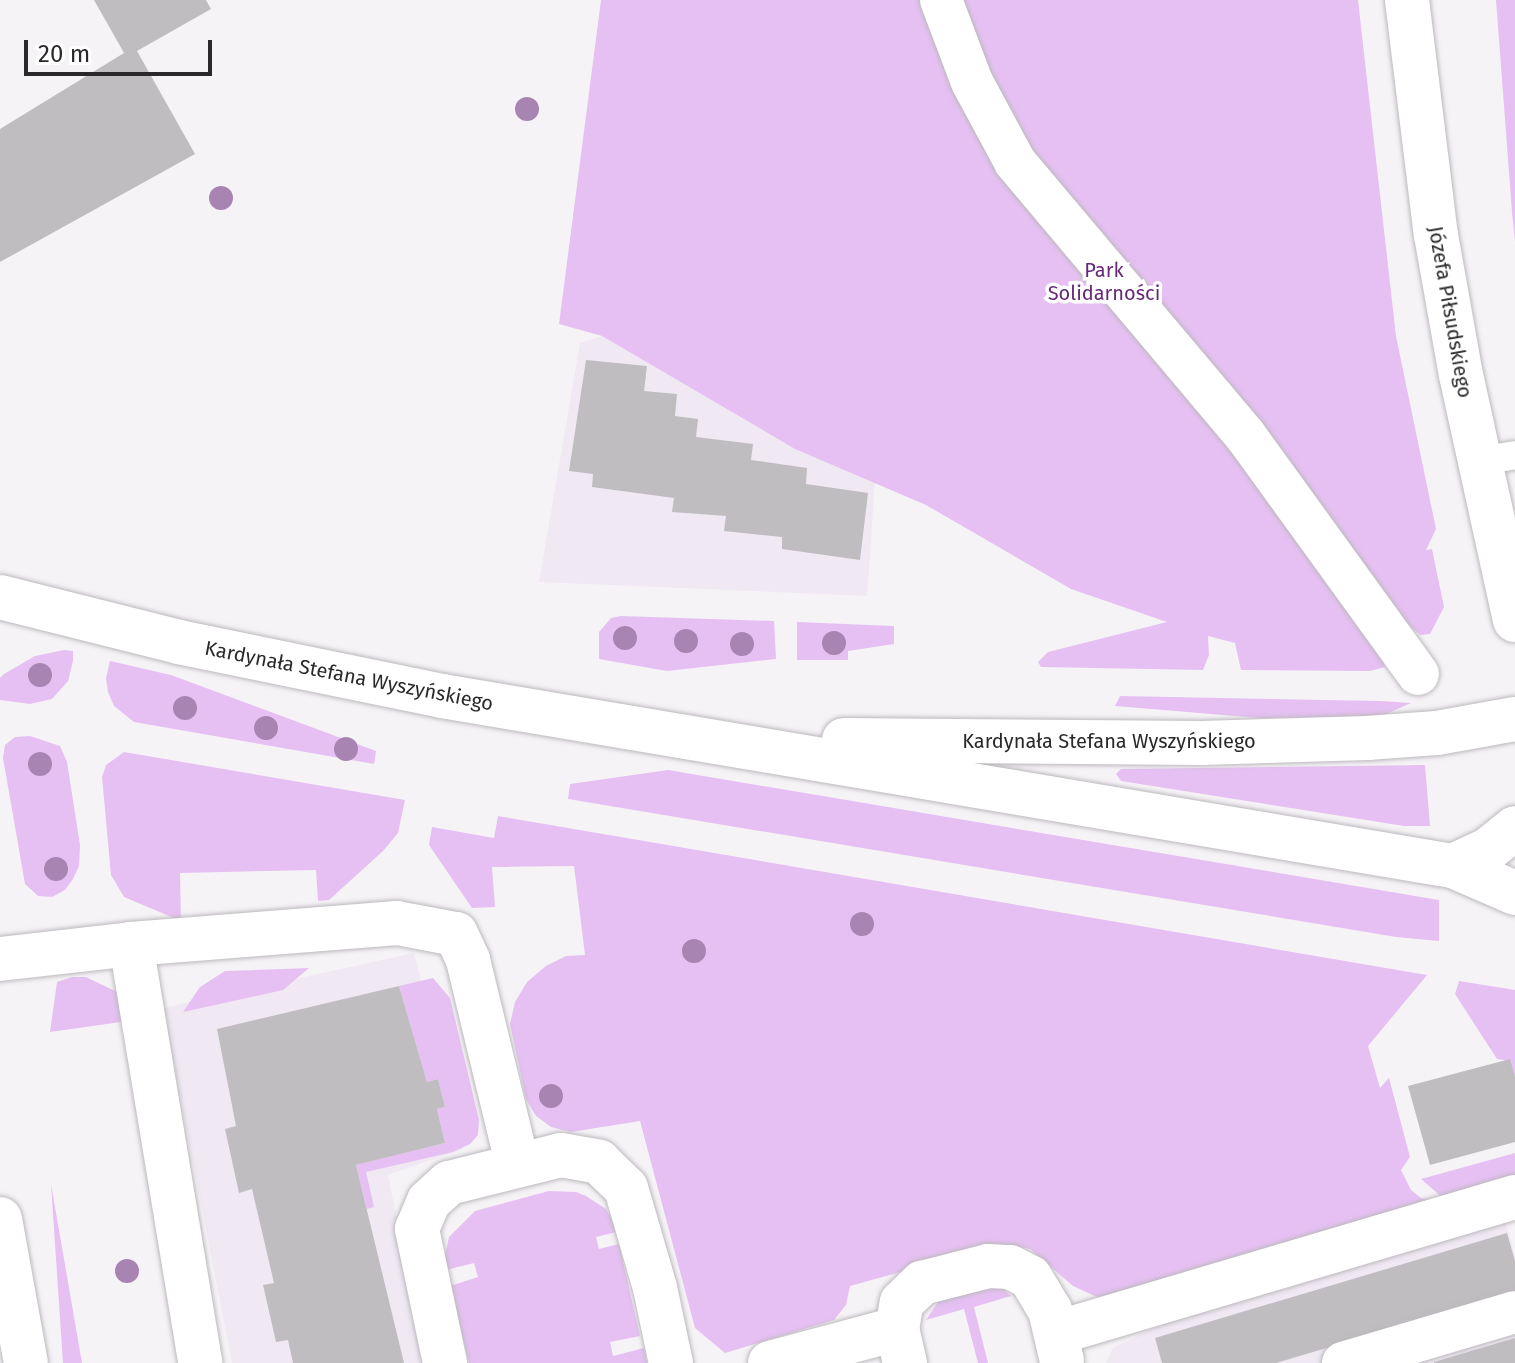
<!DOCTYPE html>
<meta charset="utf-8">
<style>
body{margin:0}
#map{position:relative;width:1515px;height:1363px;overflow:hidden;background:#f6f3f7;font-family:"Fira Sans",sans-serif}
div>[style]{position:absolute}
[style*='--x']{left:calc(var(--x)*1px);top:calc(var(--y)*1px);width:calc(var(--w)*1px);rotate:calc(var(--a)*1deg)}
.built>*{inset:0;background:#f0e8f3}
.green>*{inset:0;background:#e6c0f3}
.building>*{inset:0;background:#c0bdc1}
.roads{filter:drop-shadow(0 0 2px #bcb9bd) drop-shadow(0 0 2px #bcb9bd)}
.service>*{height:28px;margin:-14px;padding:0 14px;transform-origin:14px;border-radius:14px;background:#fff}
.pedestrian>*{height:42px;margin:-21px;padding:0 21px;transform-origin:21px;border-radius:21px;background:#fff}
.minor>*{height:44px;margin:-22px;padding:0 22px;transform-origin:22px;border-radius:22px;background:#fff}
.tertiary>*{height:44px;margin:-22px;padding:0 22px;transform-origin:22px;border-radius:22px;background:#fff}
.trees>*{width:24px;height:24px;margin:-12px;border-radius:50%;background:#a784b1}
span{translate:-50% -50%;white-space:nowrap;text-align:center;line-height:1.15;-webkit-text-stroke:7px #fff;paint-order:stroke}
.park-label{font-size:20px;color:#662978}
.street-label{font-size:20px;color:#2a282a}
.scale{position:absolute;left:24px;top:40px;width:188px;height:36px;box-sizing:border-box;border:4px solid #2a282a;border-top:0;padding-left:10px;font-size:24px;line-height:28px;white-space:nowrap;color:#2a282a;-webkit-text-stroke:6px #fff;paint-order:stroke}
</style>
<div id="map">
<div class="built">
<div style="clip-path:polygon(602px 336px,795px 449px,875px 482px,867px 596px,539px 582px,580px 343px)"></div>
<div style="clip-path:polygon(414px 953px,463px 1149px,388px 1175px,427px 1363px,232px 1363px,163px 1008px)"></div>
<div style="clip-path:polygon(1505px 1220px,1515px 1255px,1515px 1363px,1106px 1363px,1113px 1348px,1159px 1325px)"></div>
</div>
<div class="green">
<div style="clip-path:polygon(601px 0,1358px 0,1396px 336px,1436px 529px,1426px 550px,1432px 549px,1444px 607px,1430px 634px,1420px 635px,1408px 624px,1378px 648px,1385px 667px,1370px 671px,1241px 670px,1235px 643px,1208px 636px,1209px 655px,1203px 670px,1041px 667px,1038px 662px,1048px 652px,1167px 622px,1071px 589px,926px 505px,795px 449px,602px 336px,559px 324px)"></div>
<div style="clip-path:polygon(1496px 0,1515px 0,1515px 242px,1512px 212px)"></div>
<div style="clip-path:polygon(621px 616px,774px 621px,776px 659px,667px 671px,599px 659px,599px 632px,611px 618px)"></div>
<div style="clip-path:polygon(797px 622px,894px 626px,894px 644px,848px 651px,848px 660px,797px 660px)"></div>
<div style="clip-path:polygon(64px 650px,73px 651px,73px 661px,68px 681px,52px 699px,30px 704px,0 700px,0 678px,4px 674px,35px 656px)"></div>
<div style="clip-path:polygon(110px 661px,171px 675px,376px 751px,374px 764px,134px 722px,114px 706px,108px 692px,106px 678px)"></div>
<div style="clip-path:polygon(1120px 696px,1380px 701px,1411px 703px,1384px 715px,1365px 717px,1259px 718px,1115px 706px)"></div>
<div style="clip-path:polygon(30px 736px,60px 746px,67px 762px,80px 845px,79px 866px,73px 879px,65px 890px,52px 897px,38px 896px,25px 884px,3px 758px,5px 745px,15px 737px)"></div>
<div style="clip-path:polygon(124px 752px,405px 800px,398px 833px,383px 851px,329px 900px,318px 901px,316px 870px,180px 873px,181px 921px,124px 897px,111px 875px,102px 777px,106px 765px)"></div>
<div style="clip-path:polygon(1425px 765px,1430px 826px,1404px 826px,1121px 781px,1116px 774px,1121px 769px)"></div>
<div style="clip-path:polygon(668px 770px,1439px 900px,1439px 941px,1396px 937px,568px 799px,570px 784px)"></div>
<div style="clip-path:polygon(498px 816px,1427px 975px,1368px 1046px,1380px 1088px,1389px 1078px,1410px 1157px,1401px 1170px,1411px 1190px,1421px 1198px,1438px 1202px,1101px 1299px,1073px 1286px,1030px 1249px,1009px 1245px,987px 1248px,850px 1286px,846px 1305px,834px 1320px,725px 1353px,695px 1328px,640px 1121px,571px 1132px,551px 1127px,536px 1116px,526px 1099px,510px 1024px,515px 1002px,527px 982px,546px 966px,566px 956px,585px 955px,574px 866px,492px 867px,495px 907px,472px 908px,429px 845px,432px 827px,494px 838px)"></div>
<div style="clip-path:polygon(309px 968px,283px 990px,183px 1012px,200px 987px,225px 971px)"></div>
<div style="clip-path:polygon(72px 977px,86px 977px,117px 992px,128px 1021px,50px 1032px,57px 982px)"></div>
<div style="clip-path:polygon(433px 978px,450px 998px,479px 1120px,478px 1135px,470px 1144px,453px 1152px,366px 1172px,374px 1207px,367px 1209px,356px 1165px,445px 1143px,437px 1109px,445px 1107px,438px 1079px,427px 1082px,399px 986px)"></div>
<div style="clip-path:polygon(1459px 981px,1515px 990px,1515px 1076px,1504px 1060px,1497px 1059px,1455px 994px)"></div>
<div style="clip-path:polygon(1515px 1153px,1515px 1179px,1444px 1199px,1421px 1179px)"></div>
<div style="clip-path:polygon(51px 1184px,82px 1363px,63px 1363px)"></div>
<div style="clip-path:polygon(549px 1191px,576px 1192px,586px 1196px,606px 1209px,612px 1220px,616px 1232px,596px 1237px,599px 1249px,619px 1244px,640px 1336px,610px 1342px,613px 1356px,644px 1348px,647px 1363px,469px 1363px,450px 1286px,478px 1277px,474px 1263px,446px 1270px,444px 1260px,449px 1237px,475px 1211px)"></div>
<div style="clip-path:polygon(975px 1286px,1000px 1287px,1011px 1296px,974px 1307px,988px 1363px,978px 1363px,964px 1309px,926px 1320px,942px 1296px)"></div>
</div>
<div class="building">
<div style="clip-path:polygon(94px 0,206px 0,211px 9px,137px 51px,195px 154px,0 262px,0 129px,124px 53px)"></div>
<div style="clip-path:polygon(586px 360px,647px 366px,644px 391px,677px 394px,675px 416px,698px 419px,696px 437px,753px 444px,751px 460px,807px 468px,806px 484px,868px 493px,860px 560px,782px 549px,782px 537px,724px 531px,726px 516px,672px 512px,674px 498px,592px 487px,593px 474px,569px 471px)"></div>
<div style="clip-path:polygon(399px 986px,427px 1082px,438px 1079px,445px 1107px,437px 1109px,445px 1143px,356px 1165px,404px 1363px,293px 1363px,288px 1340px,276px 1342px,263px 1285px,274px 1283px,252px 1189px,239px 1193px,225px 1129px,236px 1126px,217px 1029px)"></div>
<div style="clip-path:polygon(1510px 1059px,1515px 1077px,1515px 1142px,1430px 1165px,1408px 1086px)"></div>
<div style="clip-path:polygon(1507px 1233px,1515px 1261px,1515px 1292px,1276px 1363px,1162px 1363px,1155px 1338px)"></div>
<div style="clip-path:polygon(1515px 1338px,1515px 1363px,1434px 1363px,1434px 1362px)"></div>
</div>
<div class="roads">
<div class="service">
<div style="--x:1479;--y:461;--w:36;--a:-9"></div>
</div>
<div class="pedestrian">
<div style="--x:941;--y:0;--w:88;--a:69.3"></div>
<div style="--x:972;--y:82;--w:91;--a:61.7"></div>
<div style="--x:1015;--y:162;--w:357;--a:49.9"></div>
<div style="--x:1245;--y:435;--w:295;--a:54.1"></div>
<div style="--x:1343;--y:1363;--w:179;--a:-16.5"></div>
</div>
<div class="minor">
<div style="--x:131;--y:944;--w:267;--a:-4.5"></div>
<div style="--x:397;--y:923;--w:60;--a:10.6"></div>
<div style="--x:456;--y:934;--w:29;--a:65"></div>
<div style="--x:468;--y:960;--w:209;--a:76.4"></div>
<div style="--x:0;--y:959;--w:132;--a:-6.5"></div>
<div style="--x:131;--y:944;--w:425;--a:80.6"></div>
<div style="--x:0;--y:1219;--w:146;--a:79.8"></div>
<div style="--x:1056;--y:1333;--w:479;--a:-16.5"></div>
<div style="--x:445;--y:1363;--w:137;--a:-101.8"></div>
<div style="--x:417;--y:1229;--w:30;--a:-67"></div>
<div style="--x:429;--y:1201;--w:27;--a:-42"></div>
<div style="--x:449;--y:1183;--w:115;--a:-14"></div>
<div style="--x:561;--y:1155;--w:39;--a:10"></div>
<div style="--x:599;--y:1162;--w:37;--a:44"></div>
<div style="--x:626;--y:1188;--w:104;--a:73.8"></div>
<div style="--x:655;--y:1288;--w:77;--a:78"></div>
<div style="--x:770;--y:1363;--w:131;--a:-15"></div>
<div style="--x:905;--y:1363;--w:35;--a:-103"></div>
<div style="--x:897;--y:1329;--w:27;--a:-80"></div>
<div style="--x:902;--y:1302;--w:28;--a:-44"></div>
<div style="--x:922;--y:1283;--w:68;--a:-14.4"></div>
<div style="--x:988;--y:1266;--w:22;--a:3"></div>
<div style="--x:1010;--y:1267;--w:22;--a:27"></div>
<div style="--x:1030;--y:1277;--w:39;--a:59"></div>
<div style="--x:1050;--y:1310;--w:52;--a:76.8"></div>
</div>
<div class="tertiary">
<div style="--x:1407;--y:0;--w:237;--a:83"></div>
<div style="--x:1436;--y:235;--w:142;--a:79.9"></div>
<div style="--x:1461;--y:375;--w:251;--a:77.6"></div>
<div style="--x:0;--y:597;--w:185;--a:14.1"></div>
<div style="--x:179;--y:642;--w:268;--a:11.6"></div>
<div style="--x:442;--y:696;--w:1025;--a:9.55"></div>
<div style="--x:1453;--y:866;--w:68;--a:23.5"></div>
<div style="--x:844;--y:740;--w:357;--a:0.5"></div>
<div style="--x:1201;--y:743;--w:166;--a:-1.7"></div>
<div style="--x:1367;--y:738;--w:70;--a:-4.1"></div>
<div style="--x:1437;--y:733;--w:79;--a:-10.2"></div>
<div style="--x:1453;--y:866;--w:40;--a:-25"></div>
<div style="--x:1489;--y:849;--w:33;--a:-39"></div>
</div>
</div>
<div class="trees">
<div style="left:527px;top:109px"></div>
<div style="left:221px;top:198px"></div>
<div style="left:625px;top:638px"></div>
<div style="left:686px;top:641px"></div>
<div style="left:834px;top:643px"></div>
<div style="left:742px;top:644px"></div>
<div style="left:40px;top:675px"></div>
<div style="left:185px;top:708px"></div>
<div style="left:266px;top:728px"></div>
<div style="left:346px;top:749px"></div>
<div style="left:40px;top:764px"></div>
<div style="left:56px;top:869px"></div>
<div style="left:862px;top:924px"></div>
<div style="left:694px;top:951px"></div>
<div style="left:551px;top:1096px"></div>
<div style="left:127px;top:1271px"></div>
</div>
<div class="park-label">
<span style="left:1104px;top:282px">Park<br>Solidarności</span>
</div>
<div class="street-label">
<span style="left:1450px;top:312px;rotate:80deg">Józefa Piłsudskiego</span>
<span style="left:349px;top:676px;rotate:11deg">Kardynała Stefana Wyszyńskiego</span>
<span style="left:1109px;top:741px">Kardynała Stefana Wyszyńskiego</span>
</div>
<div class="scale">20 m</div>
</div>
